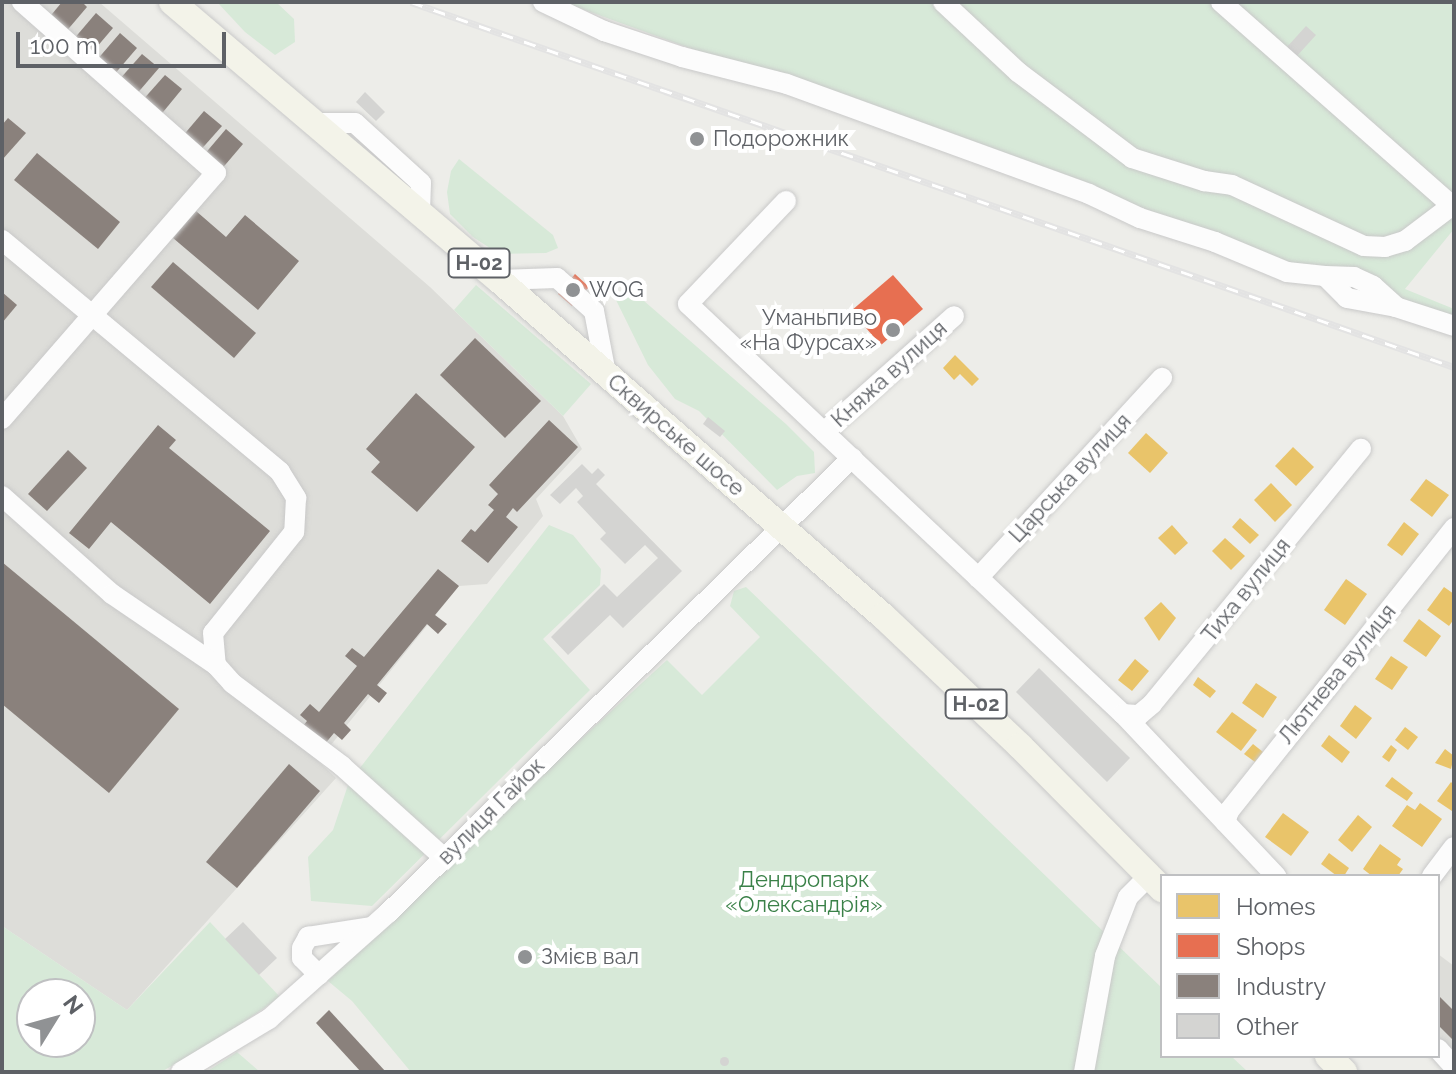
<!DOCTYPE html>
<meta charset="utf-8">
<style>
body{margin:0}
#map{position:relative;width:1456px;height:1074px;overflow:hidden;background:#edede9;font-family:Raleway,sans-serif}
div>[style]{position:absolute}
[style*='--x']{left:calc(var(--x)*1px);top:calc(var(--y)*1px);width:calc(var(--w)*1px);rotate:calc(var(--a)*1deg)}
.industrial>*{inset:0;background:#ddddd9}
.green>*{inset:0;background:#d7e9d8}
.homes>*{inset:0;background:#e9c46a}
.shops>*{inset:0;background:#e76f51}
.industry>*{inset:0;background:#8a817c}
.building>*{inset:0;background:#d4d4d2}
.round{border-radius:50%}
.roads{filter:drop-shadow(0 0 2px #c9c9c9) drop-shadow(0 0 2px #c9c9c9)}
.minor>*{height:20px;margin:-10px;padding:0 10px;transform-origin:10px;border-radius:10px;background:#fcfcfc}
.major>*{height:26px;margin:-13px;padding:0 13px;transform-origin:13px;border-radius:13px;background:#f3f3e9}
.rail>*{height:7px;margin-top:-3.5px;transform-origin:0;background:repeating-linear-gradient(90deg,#fff 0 12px,#e3e3e3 0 24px);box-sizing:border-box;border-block:2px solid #e3e3e3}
.dots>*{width:22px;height:22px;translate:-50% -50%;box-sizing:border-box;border:4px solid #fff;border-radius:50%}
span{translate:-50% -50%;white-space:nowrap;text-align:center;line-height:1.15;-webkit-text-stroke:8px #fff;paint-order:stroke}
.shield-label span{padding:2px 6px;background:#fff;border:2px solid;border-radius:6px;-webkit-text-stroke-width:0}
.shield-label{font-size:20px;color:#5e6166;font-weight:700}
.poi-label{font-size:22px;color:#5e6166}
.left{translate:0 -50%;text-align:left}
.right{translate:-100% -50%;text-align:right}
.street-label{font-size:22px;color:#5e6166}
.park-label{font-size:22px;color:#3a8148}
.frame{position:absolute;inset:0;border:4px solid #5e6166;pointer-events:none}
.legend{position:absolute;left:1160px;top:874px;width:280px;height:184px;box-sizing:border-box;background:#fff;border:2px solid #bfc0c2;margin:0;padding:10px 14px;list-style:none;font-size:24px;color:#5e6166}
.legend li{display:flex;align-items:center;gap:16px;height:40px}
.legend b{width:40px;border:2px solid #bfc0c2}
.north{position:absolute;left:16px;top:978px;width:80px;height:80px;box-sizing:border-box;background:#fff;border:2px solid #bfc0c2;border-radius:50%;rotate:53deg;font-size:22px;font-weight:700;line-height:32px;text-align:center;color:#5e6166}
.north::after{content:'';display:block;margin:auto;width:28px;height:36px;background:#909294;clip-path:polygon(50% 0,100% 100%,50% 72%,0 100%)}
.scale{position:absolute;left:16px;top:32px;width:210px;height:36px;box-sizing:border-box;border:4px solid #5e6166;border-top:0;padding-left:10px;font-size:24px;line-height:28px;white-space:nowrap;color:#5e6166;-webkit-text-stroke:6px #fff;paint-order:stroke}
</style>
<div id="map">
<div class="industrial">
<div style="clip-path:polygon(2px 2px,99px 2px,430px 287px,563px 416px,582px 449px,536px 499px,543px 516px,487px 584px,459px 586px,318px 761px,336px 778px,127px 1010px,2px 926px)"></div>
<div style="clip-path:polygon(1438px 954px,1454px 966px,1454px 1056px,1438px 1039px)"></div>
</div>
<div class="green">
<div style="clip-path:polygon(217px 2px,276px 2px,294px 19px,295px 42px,275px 55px,245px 32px)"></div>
<div style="clip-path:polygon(563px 2px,1454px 2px,1454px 229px,1405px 289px,1454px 309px,1454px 326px)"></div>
<div style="clip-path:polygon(459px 159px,553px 235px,558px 248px,546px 253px,499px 254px,473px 237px,450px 214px,447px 192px,451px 171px)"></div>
<div style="clip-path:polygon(476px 285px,591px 384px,563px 416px,454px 310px)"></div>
<div style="clip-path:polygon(620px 291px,636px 294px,786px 424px,814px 452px,815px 473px,797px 476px,777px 490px,699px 411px,675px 399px,648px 365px,616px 300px)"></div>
<div style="clip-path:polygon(549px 525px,573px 535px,601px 569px,600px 585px,543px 639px,590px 690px,372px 906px,311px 901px,308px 857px,333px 830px,349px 782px)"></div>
<div style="clip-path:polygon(746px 587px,1162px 988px,1162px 1056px,1231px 1056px,1248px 1072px,411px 1072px,352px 1001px,328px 981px,525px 790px,667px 660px,702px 695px,760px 637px,730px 606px,734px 591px)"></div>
<div style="clip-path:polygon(evenodd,210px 922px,280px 997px,216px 1041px,161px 1072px,2px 1072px,2px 926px,127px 1010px,210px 922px,32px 994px,80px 994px,80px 1042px,32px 1042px,32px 994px)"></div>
<div style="clip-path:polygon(237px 1052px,260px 1072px,206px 1072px)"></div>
</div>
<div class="homes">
<div style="clip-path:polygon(955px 355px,979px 379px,972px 386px,960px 374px,954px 380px,943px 368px)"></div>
<div style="clip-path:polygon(1146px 433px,1168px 453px,1150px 473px,1128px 453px)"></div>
<div style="clip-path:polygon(1293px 447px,1314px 467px,1296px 486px,1275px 466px)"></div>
<div style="clip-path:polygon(1426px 479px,1449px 495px,1432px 517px,1410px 500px)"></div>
<div style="clip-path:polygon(1271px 483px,1292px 505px,1275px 522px,1254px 500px)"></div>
<div style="clip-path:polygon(1240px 518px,1259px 535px,1250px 544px,1232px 527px)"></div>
<div style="clip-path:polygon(1404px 522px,1419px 534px,1402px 556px,1387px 545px)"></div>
<div style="clip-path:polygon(1172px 525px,1188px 543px,1175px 555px,1158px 538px)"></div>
<div style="clip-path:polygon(1225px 538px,1245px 556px,1231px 570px,1212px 551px)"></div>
<div style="clip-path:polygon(1346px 579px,1367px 594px,1345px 625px,1324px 610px)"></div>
<div style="clip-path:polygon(1444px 587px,1454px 594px,1454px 619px,1449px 626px,1427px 610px)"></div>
<div style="clip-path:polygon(1161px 602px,1176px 618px,1159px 641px,1144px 618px)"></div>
<div style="clip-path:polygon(1419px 619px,1441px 636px,1426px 657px,1403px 641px)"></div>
<div style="clip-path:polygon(1391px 656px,1408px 667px,1392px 690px,1375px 679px)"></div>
<div style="clip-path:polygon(1135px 659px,1149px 671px,1132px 691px,1118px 680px)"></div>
<div style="clip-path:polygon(1198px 677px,1216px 691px,1210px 698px,1193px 685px)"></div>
<div style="clip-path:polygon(1256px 683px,1277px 697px,1263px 718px,1242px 703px)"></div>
<div style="clip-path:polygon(1355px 705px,1372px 718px,1356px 739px,1340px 726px)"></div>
<div style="clip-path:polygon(1232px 712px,1257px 730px,1241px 751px,1216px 732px)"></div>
<div style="clip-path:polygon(1405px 727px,1418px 737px,1408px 750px,1395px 740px)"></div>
<div style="clip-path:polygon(1329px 735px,1350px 752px,1342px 763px,1321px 746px)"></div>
<div style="clip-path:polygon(1253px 744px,1263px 752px,1255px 762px,1244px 754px)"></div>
<div style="clip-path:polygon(1391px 745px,1397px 750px,1389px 762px,1382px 757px)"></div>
<div style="clip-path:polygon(1445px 749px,1454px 756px,1451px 769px,1435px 763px)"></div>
<div style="clip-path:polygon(1392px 777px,1413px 793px,1407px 801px,1385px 786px)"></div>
<div style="clip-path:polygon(1451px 782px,1454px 785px,1452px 811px,1437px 801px)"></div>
<div style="clip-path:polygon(1420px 803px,1442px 819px,1422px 847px,1392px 826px,1407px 805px,1415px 810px)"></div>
<div style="clip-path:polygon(1283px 813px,1309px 832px,1291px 856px,1265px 837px)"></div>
<div style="clip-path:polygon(1358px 815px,1372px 827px,1352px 852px,1338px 840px)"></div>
<div style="clip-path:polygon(1380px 844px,1401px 859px,1397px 865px,1403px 869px,1398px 876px,1372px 876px,1363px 869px)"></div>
<div style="clip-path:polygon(1329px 853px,1349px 868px,1344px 876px,1337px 876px,1321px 864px)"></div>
</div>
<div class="shops">
<div style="clip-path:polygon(575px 274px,589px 287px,572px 306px,558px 294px)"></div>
<div style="clip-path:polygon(893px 275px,923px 309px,881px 345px,851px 311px)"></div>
</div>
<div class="industry">
<div style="clip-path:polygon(62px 2px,82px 2px,87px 7px,64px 34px,47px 20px)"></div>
<div style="clip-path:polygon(96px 13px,113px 28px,90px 55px,73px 40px)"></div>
<div style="clip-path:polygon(120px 33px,137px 48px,113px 76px,96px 61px)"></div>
<div style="clip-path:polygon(142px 54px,159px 68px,135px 96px,118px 81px)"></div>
<div style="clip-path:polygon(165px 75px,182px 89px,159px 117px,141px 102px)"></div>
<div style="clip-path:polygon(204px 111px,222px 126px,198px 153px,181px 138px)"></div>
<div style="clip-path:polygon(8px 118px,26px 133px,2px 160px,2px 125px)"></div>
<div style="clip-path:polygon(226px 129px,243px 144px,220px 171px,203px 156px)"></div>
<div style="clip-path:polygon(37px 153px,120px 222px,98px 249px,14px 180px)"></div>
<div style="clip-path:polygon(196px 211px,226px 237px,245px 215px,299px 261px,258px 310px,173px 238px)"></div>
<div style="clip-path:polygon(173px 262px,256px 333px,234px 358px,151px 287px)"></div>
<div style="clip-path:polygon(2px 292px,17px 305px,2px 323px)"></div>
<div style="clip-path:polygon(475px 338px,541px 401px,505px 438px,440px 375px)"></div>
<div style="clip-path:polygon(416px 393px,475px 447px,417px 512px,371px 472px,380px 462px,366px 449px)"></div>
<div style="clip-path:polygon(549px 420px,578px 447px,517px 512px,513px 508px,506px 517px,518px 527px,488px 563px,461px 541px,471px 529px,475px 532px,494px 510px,488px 505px,498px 494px,489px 485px)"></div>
<div style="clip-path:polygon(158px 425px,176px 440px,169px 448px,270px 531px,210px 604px,111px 522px,89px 549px,69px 533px)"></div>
<div style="clip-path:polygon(68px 450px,87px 468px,47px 511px,28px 494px)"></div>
<div style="clip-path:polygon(2px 562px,179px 709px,109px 793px,2px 704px)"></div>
<div style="clip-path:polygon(438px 569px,459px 586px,435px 615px,447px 624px,438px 634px,427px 624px,377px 685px,387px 693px,379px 703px,368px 694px,344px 723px,351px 730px,342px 740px,334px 733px,324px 745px,302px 727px,307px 721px,300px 715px,310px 704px,319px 712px,357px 666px,345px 656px,352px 648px,364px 657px)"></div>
<div style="clip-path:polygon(289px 764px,320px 791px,237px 888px,206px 862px)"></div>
<div style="clip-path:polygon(1438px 995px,1454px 1011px,1454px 1041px,1438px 1025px)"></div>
<div style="clip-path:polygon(329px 1010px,386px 1072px,361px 1072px,316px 1023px)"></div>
</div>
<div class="building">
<div style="clip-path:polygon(1306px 26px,1316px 35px,1297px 56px,1287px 47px)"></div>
<div style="clip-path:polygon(365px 92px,385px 112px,376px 121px,356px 102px)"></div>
<div style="clip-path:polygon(708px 417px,725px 431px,720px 437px,703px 424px)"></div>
<div style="clip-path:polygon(582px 464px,592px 474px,598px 468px,605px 475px,596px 484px,682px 571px,623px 628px,610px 615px,568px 655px,551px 637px,604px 584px,617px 597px,658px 558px,645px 545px,625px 564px,600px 539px,606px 533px,577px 502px,583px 496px,576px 488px,560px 504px,550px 495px)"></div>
<div style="clip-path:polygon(1039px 668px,1130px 758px,1107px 782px,1016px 692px)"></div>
<div style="clip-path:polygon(243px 922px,277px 958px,259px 975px,225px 939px)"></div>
<div class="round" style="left:719.5px;top:1056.5px;width:9px;height:9px"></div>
</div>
<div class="roads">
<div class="minor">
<div style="--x:543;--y:2;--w:68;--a:25.4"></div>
<div style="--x:604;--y:31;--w:82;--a:18.4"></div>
<div style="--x:682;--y:57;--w:108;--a:14.4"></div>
<div style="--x:787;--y:84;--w:321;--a:20"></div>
<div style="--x:1089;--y:194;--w:56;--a:25.2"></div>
<div style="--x:1140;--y:218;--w:79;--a:17.7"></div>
<div style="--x:1215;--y:242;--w:78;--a:22.6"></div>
<div style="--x:1287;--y:272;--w:38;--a:6"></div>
<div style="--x:1325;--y:276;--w:31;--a:45"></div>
<div style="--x:1347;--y:298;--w:50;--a:10.4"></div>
<div style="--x:1396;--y:307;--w:61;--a:18.1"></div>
<div style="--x:943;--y:2;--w:103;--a:43"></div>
<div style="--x:1018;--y:72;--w:143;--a:37"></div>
<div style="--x:1132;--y:158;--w:76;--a:17.7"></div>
<div style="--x:1204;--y:181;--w:28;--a:8"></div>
<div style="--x:1232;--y:185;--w:145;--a:24.8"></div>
<div style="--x:1364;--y:246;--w:21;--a:3"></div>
<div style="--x:1385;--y:247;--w:21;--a:-17"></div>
<div style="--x:1405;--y:241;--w:61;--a:-37.1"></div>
<div style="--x:1221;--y:2;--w:308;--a:41.4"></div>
<div style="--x:312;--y:123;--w:43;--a:0"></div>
<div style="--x:355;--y:123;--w:89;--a:42.3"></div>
<div style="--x:421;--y:183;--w:31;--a:92"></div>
<div style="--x:786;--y:201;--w:142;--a:133.6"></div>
<div style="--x:688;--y:304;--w:598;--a:43.31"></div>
<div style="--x:1123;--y:714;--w:223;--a:46.6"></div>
<div style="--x:2;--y:240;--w:362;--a:39.8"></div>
<div style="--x:280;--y:472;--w:31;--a:58"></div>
<div style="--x:296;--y:498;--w:34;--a:93"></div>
<div style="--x:294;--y:532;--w:129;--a:128.7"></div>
<div style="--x:213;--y:633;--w:32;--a:85"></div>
<div style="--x:216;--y:665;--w:24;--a:48"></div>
<div style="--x:232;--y:683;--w:138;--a:37"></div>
<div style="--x:342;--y:766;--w:137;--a:42"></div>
<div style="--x:1325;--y:276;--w:29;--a:2"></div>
<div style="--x:1354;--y:277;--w:21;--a:25"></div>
<div style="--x:1373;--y:286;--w:31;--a:42"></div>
<div style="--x:499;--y:280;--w:58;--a:-2"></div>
<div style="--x:557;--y:278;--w:11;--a:41"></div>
<div style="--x:565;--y:285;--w:39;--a:42"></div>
<div style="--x:594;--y:311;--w:64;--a:79.2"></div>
<div style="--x:2;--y:419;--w:326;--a:-49"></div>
<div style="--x:216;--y:173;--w:259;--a:-138.6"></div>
<div style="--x:824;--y:432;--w:174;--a:-41.7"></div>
<div style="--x:2;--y:496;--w:147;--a:41.7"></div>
<div style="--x:112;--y:594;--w:126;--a:34.3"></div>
<div style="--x:978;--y:578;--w:272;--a:-47.4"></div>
<div style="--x:1123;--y:714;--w:16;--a:4"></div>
<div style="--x:1139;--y:715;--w:17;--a:-40"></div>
<div style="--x:1152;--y:704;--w:330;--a:-50.7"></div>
<div style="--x:1225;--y:822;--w:12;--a:-70"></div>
<div style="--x:1229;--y:811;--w:362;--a:-51.5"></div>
<div style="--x:1432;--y:876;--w:36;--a:-53"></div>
<div style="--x:319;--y:975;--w:24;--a:-135"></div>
<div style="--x:302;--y:958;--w:10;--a:-90"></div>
<div style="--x:302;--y:948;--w:13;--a:-61"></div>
<div style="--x:308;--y:937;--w:65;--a:-8.9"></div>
<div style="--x:1438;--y:1049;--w:24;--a:48"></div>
<div style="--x:181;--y:1072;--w:103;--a:-31.1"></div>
<div style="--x:269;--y:1019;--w:159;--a:-41.7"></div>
<div style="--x:388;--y:913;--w:650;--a:-44.44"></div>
<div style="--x:1084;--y:1072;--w:118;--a:-79.7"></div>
<div style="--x:1105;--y:956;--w:63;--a:-68.7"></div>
<div style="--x:1128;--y:897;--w:30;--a:-45"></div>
</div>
<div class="major">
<div style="--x:172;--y:2;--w:429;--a:40.4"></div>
<div style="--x:499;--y:280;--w:510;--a:41.19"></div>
<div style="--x:883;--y:616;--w:189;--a:43.5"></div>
<div style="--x:1020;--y:746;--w:202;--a:45.2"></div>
<div style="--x:1328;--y:1056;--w:23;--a:45"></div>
</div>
</div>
<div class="rail">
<div style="--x:411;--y:2;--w:1105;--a:19.29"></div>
</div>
<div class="dots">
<div style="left:697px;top:139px;background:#909294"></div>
<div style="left:573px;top:290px;background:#909294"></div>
<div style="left:893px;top:330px;background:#909294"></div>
<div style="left:525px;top:957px;background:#909294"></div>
</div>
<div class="shield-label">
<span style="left:479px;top:263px">Н-02</span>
<span style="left:976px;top:704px">Н-02</span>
</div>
<div class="poi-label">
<span class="left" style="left:713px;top:139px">Подорожник</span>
<span class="left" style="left:589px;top:290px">WOG</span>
<span class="right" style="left:877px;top:330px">Уманьпиво<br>«На Фурсах»</span>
<span class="left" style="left:541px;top:957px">Змієв вал</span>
</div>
<div class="street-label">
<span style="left:889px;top:374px;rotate:-42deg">Княжа вулиця</span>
<span style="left:676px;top:435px;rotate:41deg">Сквирське шосе</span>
<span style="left:1070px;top:478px;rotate:-47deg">Царська вулиця</span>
<span style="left:1246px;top:590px;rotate:-51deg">Тиха вулиця</span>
<span style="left:1337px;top:674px;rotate:-51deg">Лютнева вулиця</span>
<span style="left:491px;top:811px;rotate:-45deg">вулиця Гайок</span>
</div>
<div class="park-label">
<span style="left:804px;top:892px">Дендропарк<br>«Олександрія»</span>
</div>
<div class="frame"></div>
<ul class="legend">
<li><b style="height:22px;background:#e9c46a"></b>Homes</li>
<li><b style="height:22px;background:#e76f51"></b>Shops</li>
<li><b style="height:22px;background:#8a817c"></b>Industry</li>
<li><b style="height:22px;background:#d4d4d2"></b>Other</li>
</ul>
<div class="north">N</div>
<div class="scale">100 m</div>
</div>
